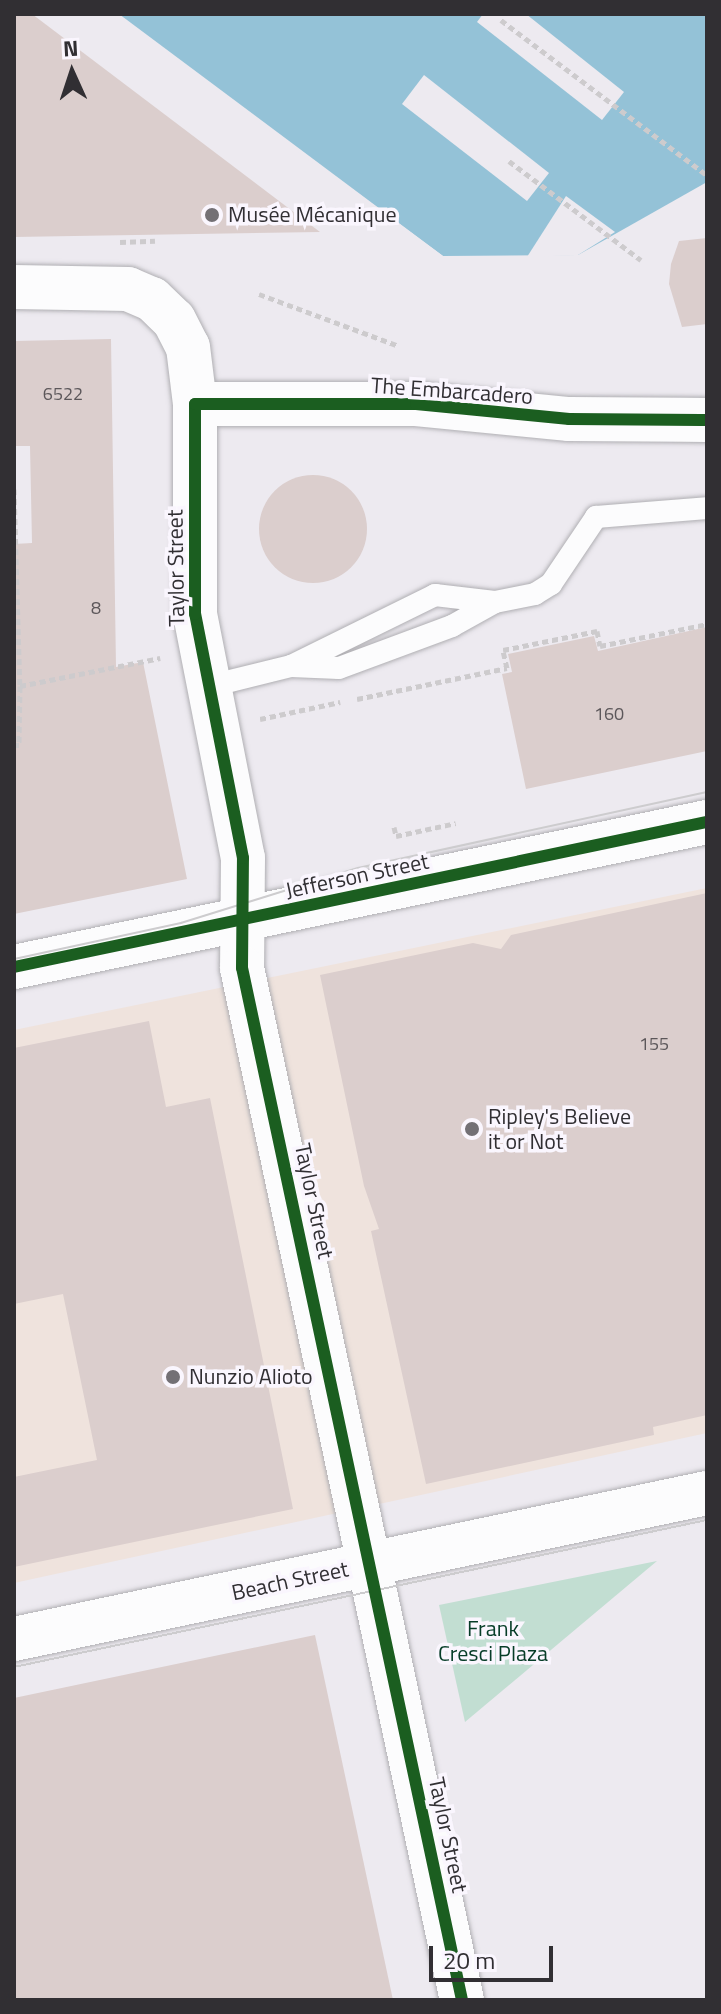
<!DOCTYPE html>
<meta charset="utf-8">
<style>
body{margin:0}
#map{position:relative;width:721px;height:2014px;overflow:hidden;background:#edeaf0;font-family:"Titillium Web",sans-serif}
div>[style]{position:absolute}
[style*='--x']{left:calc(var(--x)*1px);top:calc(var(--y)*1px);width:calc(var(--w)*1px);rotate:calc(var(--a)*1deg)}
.commercial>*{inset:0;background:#efe3dd}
.green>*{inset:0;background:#c2ded2}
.water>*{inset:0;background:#94c2d7}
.pier>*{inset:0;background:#edeaf0}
.building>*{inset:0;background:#dbcecd}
.round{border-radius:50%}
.path>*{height:5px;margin-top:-2.5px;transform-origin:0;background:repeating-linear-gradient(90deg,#cdcbcd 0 6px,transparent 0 10px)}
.roads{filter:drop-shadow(0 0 2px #b0afb3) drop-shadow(0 0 2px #b0afb3)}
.lane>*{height:22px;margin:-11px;padding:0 11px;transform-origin:11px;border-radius:11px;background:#fcfcfd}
.street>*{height:44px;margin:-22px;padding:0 22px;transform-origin:22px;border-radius:22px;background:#fcfcfd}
.secondary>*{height:44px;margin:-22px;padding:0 22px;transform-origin:22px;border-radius:22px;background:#fcfcfd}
.tram>*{height:2px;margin:-1px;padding:0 1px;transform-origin:1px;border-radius:1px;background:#cdccce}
.cycleway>*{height:12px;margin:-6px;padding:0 6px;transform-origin:6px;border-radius:6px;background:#1b5e20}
.dots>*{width:22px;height:22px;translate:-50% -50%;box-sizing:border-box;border:4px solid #faf6fe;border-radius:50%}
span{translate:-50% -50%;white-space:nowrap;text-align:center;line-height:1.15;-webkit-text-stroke:7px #faf6fe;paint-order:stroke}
.number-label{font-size:18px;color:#5c575a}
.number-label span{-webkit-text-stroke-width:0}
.poi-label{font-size:22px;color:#312f33}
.left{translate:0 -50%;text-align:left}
.street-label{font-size:22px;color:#312f33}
.park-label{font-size:22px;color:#073d28}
.frame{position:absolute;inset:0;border:16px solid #312f33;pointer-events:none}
.north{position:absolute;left:32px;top:32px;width:80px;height:80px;-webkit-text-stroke:6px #faf6fe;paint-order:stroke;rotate:357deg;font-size:22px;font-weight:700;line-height:32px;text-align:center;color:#312f33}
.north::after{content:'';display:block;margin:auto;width:28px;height:36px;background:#312f33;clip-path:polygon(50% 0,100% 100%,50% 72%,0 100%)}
.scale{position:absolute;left:429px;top:1946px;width:124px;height:36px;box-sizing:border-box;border:4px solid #312f33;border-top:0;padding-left:10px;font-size:24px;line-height:28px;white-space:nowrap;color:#312f33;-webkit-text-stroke:6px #faf6fe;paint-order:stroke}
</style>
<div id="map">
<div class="commercial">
<div style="clip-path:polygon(707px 888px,707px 1433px,14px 1583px,14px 1030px)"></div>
</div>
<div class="green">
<div style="clip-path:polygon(657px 1561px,465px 1722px,439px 1605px)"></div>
</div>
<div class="water">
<div style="clip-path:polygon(119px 14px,707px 14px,707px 182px,578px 255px,443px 256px)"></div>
</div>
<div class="pier">
<div style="clip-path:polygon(115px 14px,443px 256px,443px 260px,116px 17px)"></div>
<div style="clip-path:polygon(483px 14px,526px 14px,624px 92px,602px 120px,477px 22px)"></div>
<div style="clip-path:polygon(424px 75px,549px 173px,527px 201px,402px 104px)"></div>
<div style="clip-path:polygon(566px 196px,615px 232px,578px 255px,527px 257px)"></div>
</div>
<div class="building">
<div style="clip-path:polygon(14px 14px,32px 14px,320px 232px,14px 237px)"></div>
<div style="clip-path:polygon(707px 238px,707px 324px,682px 327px,669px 284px,671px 264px,679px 241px)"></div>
<div style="clip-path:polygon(111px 339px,116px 667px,143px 662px,187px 879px,14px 914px,14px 544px,32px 543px,30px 446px,14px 446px,14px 341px)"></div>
<div class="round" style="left:259px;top:475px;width:108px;height:108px"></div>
<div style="clip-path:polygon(707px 627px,707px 751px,526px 789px,502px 674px,512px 672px,508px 654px,594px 636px,598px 651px)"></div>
<div style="clip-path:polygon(707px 893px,707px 1415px,653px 1427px,654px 1435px,426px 1484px,371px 1231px,379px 1229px,364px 1186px,320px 975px,473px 943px,501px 949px,511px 935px)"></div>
<div style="clip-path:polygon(149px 1021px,166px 1107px,210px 1098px,293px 1509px,14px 1567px,14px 1477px,97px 1460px,63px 1294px,14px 1304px,14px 1048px)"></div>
<div style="clip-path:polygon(315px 1635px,393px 2000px,14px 2000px,14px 1698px)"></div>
</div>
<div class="path">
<div style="--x:501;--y:20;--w:258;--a:37"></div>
<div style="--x:509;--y:161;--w:165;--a:36.9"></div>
<div style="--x:120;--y:242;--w:35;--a:-2"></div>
<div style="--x:259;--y:294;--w:149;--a:20.4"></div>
<div style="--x:14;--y:489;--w:197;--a:88.3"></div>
<div style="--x:20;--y:686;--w:59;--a:91"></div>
<div style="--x:19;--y:745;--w:5;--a:180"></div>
<div style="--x:20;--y:686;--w:143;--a:-11.3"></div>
<div style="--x:357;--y:699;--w:153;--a:-11.7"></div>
<div style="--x:507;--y:668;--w:18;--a:-103"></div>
<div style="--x:503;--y:650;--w:96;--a:-11.4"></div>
<div style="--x:597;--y:631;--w:15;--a:79"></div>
<div style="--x:600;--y:646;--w:109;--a:-11.6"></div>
<div style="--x:260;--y:719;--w:82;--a:-12"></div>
<div style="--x:394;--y:827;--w:9;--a:77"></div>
<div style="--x:396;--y:836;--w:61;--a:-12.2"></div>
</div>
<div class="roads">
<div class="lane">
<div style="--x:291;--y:666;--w:48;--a:2.4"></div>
<div style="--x:339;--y:668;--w:121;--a:-20.4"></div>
<div style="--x:452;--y:626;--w:49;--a:-29.2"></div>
<div style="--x:206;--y:687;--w:88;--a:-13.9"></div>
<div style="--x:291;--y:666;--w:161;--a:-26.2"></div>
<div style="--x:435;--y:595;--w:60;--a:6.7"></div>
<div style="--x:495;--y:602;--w:41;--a:-11.3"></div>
<div style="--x:535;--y:594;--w:19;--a:-32"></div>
<div style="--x:551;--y:584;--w:81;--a:-56.1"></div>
<div style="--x:596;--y:517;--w:111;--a:-4.6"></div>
</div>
<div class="street">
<div style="--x:14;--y:287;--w:114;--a:1"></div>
<div style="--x:128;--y:289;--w:26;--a:23"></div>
<div style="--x:152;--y:299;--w:30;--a:44"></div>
<div style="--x:174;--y:320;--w:30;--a:63"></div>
<div style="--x:188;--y:347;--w:57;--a:83"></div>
<div style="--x:195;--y:404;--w:210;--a:90"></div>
<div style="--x:195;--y:614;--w:249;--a:78.9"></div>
<div style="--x:243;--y:858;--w:110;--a:90.5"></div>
<div style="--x:242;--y:968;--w:1055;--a:77.97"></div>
<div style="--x:195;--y:404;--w:221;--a:0"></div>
<div style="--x:416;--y:404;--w:154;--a:5.6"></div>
<div style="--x:569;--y:419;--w:138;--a:0.4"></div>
<div style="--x:14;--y:1639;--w:708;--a:-11.9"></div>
</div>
<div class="secondary">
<div style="--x:14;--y:967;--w:708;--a:-11.82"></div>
</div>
</div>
<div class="tram">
<div style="--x:14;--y:959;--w:171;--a:-12.2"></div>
<div style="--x:181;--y:923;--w:185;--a:-17.3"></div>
<div style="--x:358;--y:868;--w:357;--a:-12.3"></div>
<div style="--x:14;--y:1667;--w:708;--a:-11.98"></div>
</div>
<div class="cycleway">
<div style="--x:14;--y:967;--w:708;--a:-11.82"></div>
<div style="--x:462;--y:2000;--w:1055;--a:-102.03"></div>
<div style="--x:242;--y:968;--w:110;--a:-89.5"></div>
<div style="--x:243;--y:858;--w:249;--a:-101.1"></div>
<div style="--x:195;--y:614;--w:210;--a:-90"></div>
<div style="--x:195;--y:404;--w:221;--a:0"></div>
<div style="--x:416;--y:404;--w:154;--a:5.6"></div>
<div style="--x:569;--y:419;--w:138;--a:0.4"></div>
</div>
<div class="dots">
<div style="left:212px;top:215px;background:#737075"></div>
<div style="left:472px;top:1129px;background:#737075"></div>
<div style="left:173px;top:1377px;background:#737075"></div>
</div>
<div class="number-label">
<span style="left:63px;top:394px">6522</span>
<span style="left:96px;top:608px">8</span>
<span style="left:609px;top:714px">160</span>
<span style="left:654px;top:1044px">155</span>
</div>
<div class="poi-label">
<span class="left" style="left:228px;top:215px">Musée Mécanique</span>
<span class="left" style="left:488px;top:1129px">Ripley's Believe<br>it or Not</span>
<span class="left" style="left:189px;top:1377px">Nunzio Alioto</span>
</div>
<div class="street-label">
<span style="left:452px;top:391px;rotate:4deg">The Embarcadero</span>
<span style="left:176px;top:568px;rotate:-91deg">Taylor Street</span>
<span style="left:357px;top:876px;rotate:-12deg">Jefferson Street</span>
<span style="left:314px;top:1201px;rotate:78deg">Taylor Street</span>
<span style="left:290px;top:1581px;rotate:-12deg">Beach Street</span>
<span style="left:448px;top:1835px;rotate:78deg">Taylor Street</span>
</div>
<div class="park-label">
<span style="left:493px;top:1641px">Frank<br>Cresci Plaza</span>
</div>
<div class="frame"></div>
<div class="north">N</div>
<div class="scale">20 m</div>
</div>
